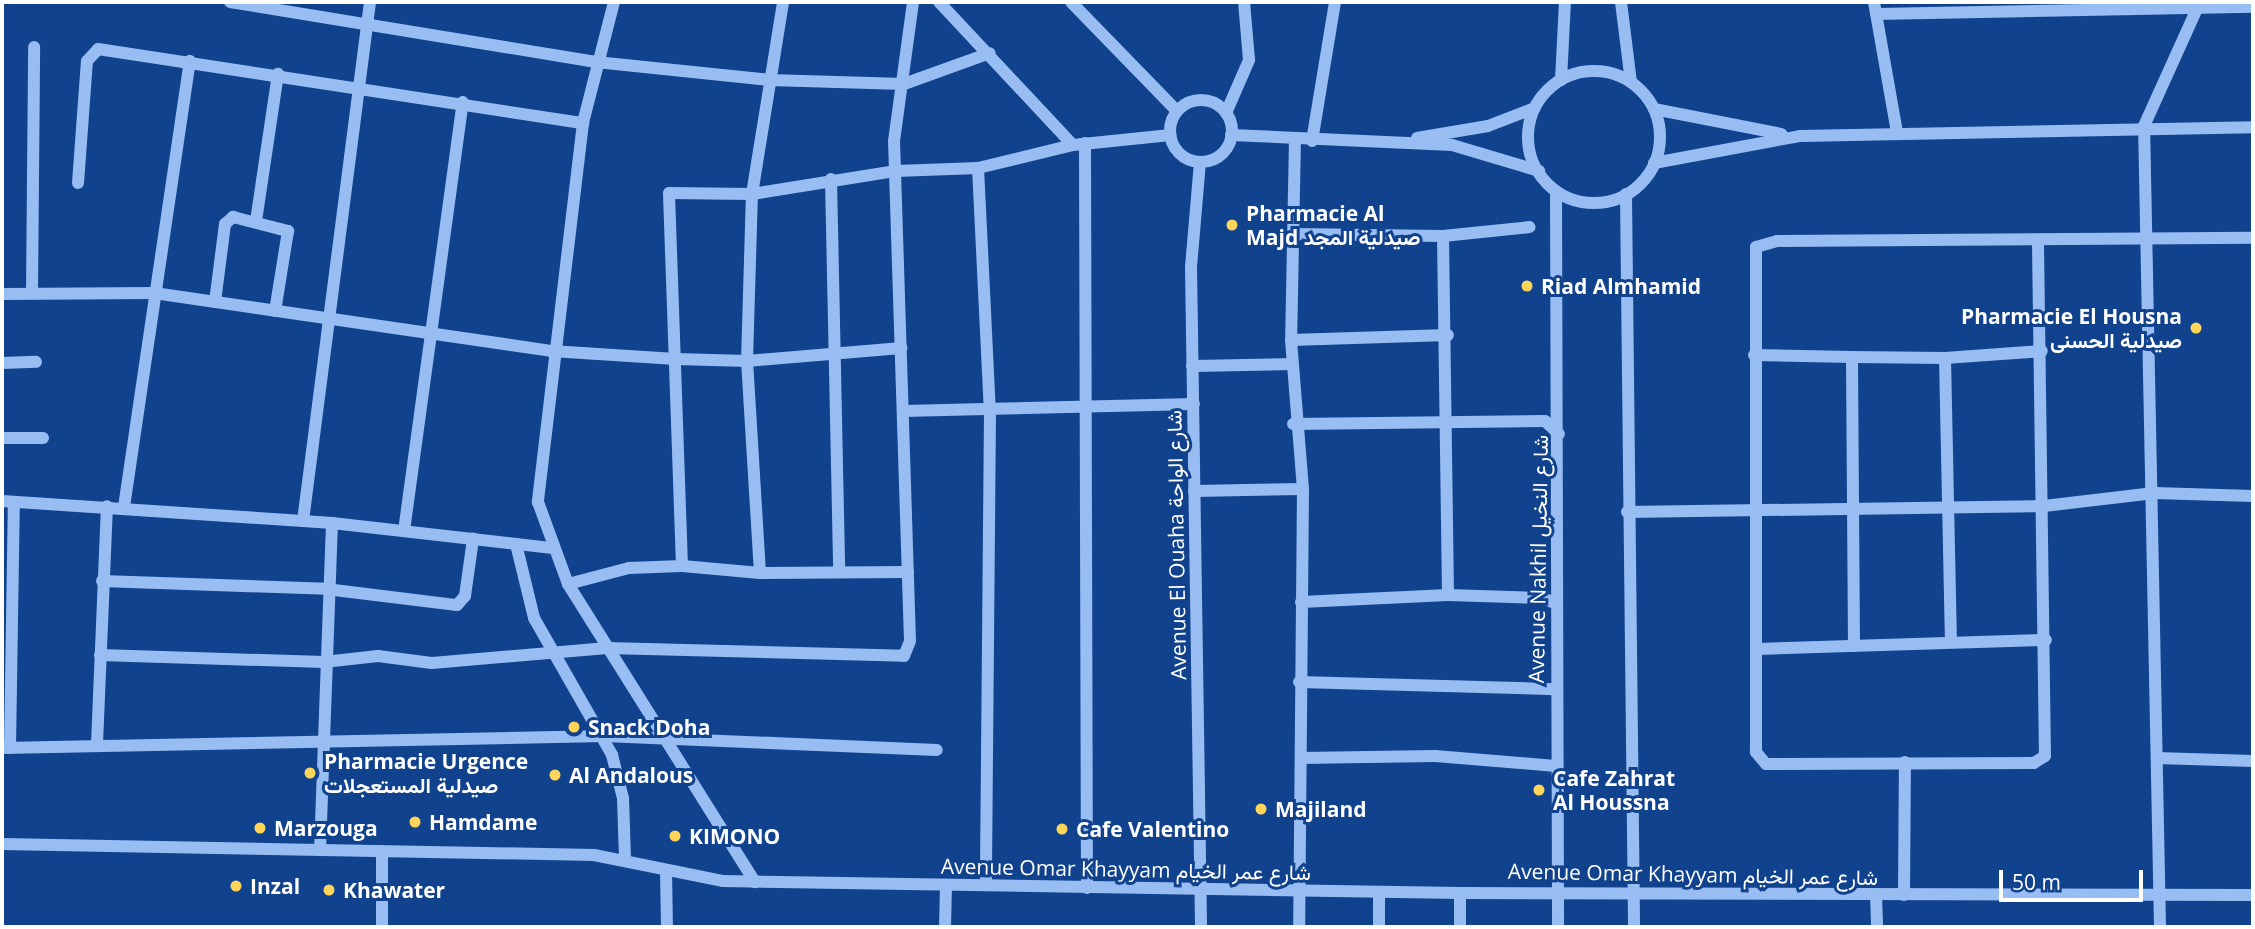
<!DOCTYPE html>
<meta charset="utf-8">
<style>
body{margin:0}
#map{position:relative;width:2255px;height:929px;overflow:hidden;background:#11428d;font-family:"Open Sans",Vazirmatn,sans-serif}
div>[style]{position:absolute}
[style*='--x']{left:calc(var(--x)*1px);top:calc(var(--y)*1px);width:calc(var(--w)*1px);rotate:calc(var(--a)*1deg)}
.minor>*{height:12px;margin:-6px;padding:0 6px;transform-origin:6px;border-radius:6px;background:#98bdf2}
.minor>.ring{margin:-6px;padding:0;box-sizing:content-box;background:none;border:12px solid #98bdf2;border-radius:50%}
.dots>*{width:19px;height:19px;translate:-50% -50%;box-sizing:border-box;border:4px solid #11428d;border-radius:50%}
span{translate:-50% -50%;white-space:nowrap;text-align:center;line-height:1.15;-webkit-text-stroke:6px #11428d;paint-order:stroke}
.poi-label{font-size:21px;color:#fff;font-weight:700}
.left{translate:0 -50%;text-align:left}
.right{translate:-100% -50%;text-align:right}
.street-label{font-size:21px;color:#fff}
.frame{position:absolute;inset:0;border:4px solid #fff;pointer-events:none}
.scale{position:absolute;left:1999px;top:870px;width:144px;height:32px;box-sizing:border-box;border:4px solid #fff;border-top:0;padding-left:9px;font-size:21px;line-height:24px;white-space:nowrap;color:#fff;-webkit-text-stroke:5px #11428d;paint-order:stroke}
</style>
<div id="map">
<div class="minor">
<div style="--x:230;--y:2;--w:371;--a:9.3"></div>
<div style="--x:596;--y:62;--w:174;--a:5.9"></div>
<div style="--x:769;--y:80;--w:135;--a:1.7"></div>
<div style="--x:904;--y:84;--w:91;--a:-19.8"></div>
<div style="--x:614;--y:2;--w:125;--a:104.4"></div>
<div style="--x:583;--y:123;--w:382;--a:96.8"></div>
<div style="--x:538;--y:502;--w:87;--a:69.9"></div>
<div style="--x:568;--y:584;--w:352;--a:57.9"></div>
<div style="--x:939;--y:2;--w:196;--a:46.9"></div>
<div style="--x:1071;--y:2;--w:152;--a:45.8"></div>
<div style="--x:1621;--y:2;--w:81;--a:82.9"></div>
<div style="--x:1874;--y:2;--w:133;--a:80"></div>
<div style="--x:1876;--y:14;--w:377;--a:-1.1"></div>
<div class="ring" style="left:1528px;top:71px;width:120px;height:120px"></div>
<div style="--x:1561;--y:80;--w:78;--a:-87.1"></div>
<div class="ring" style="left:1170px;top:100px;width:50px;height:50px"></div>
<div style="--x:1654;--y:109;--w:130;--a:11.1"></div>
<div style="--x:1226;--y:113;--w:58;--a:-66.5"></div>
<div style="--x:1249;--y:60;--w:58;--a:-94.9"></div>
<div style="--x:1231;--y:135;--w:221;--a:2.6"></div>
<div style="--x:1452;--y:145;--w:91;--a:16.6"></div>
<div style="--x:1295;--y:138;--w:202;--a:91.1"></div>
<div style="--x:1291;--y:340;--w:149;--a:85.4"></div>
<div style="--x:1303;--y:489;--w:438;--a:90.5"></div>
<div style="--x:1417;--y:138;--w:72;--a:-9.6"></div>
<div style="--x:1488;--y:126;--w:50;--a:-21"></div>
<div style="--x:1312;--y:141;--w:141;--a:-80.6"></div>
<div style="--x:1085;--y:143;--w:745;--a:89.85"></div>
<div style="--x:1200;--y:162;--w:104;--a:94.9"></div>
<div style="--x:1191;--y:266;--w:661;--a:89.13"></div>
<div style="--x:1654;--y:163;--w:148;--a:-10.5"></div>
<div style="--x:1800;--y:136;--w:453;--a:-1.1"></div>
<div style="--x:978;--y:168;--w:244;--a:87.2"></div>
<div style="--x:990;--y:412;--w:473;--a:90.5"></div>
<div style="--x:831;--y:179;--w:392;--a:88.8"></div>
<div style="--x:78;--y:183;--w:122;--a:-85.8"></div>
<div style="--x:87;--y:61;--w:16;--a:-47"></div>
<div style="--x:98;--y:49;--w:491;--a:8.7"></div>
<div style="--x:1556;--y:191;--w:736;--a:89.84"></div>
<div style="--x:1626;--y:194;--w:733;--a:89.37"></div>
<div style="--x:256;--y:221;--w:149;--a:-81.5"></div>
<div style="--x:1293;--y:234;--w:150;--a:0.8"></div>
<div style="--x:1443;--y:236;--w:87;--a:-5.9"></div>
<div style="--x:1443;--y:236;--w:359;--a:89.2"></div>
<div style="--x:2038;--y:244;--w:512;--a:89.22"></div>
<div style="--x:2045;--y:756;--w:13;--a:148"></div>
<div style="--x:2034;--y:763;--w:268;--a:179.8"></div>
<div style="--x:1766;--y:764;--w:16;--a:-130"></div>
<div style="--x:1756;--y:752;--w:505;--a:-90"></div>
<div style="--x:1756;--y:247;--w:22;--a:-16"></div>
<div style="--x:1777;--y:241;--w:476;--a:-0.4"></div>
<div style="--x:32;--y:293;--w:246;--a:-89.5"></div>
<div style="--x:2;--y:294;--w:152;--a:-0.4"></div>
<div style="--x:154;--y:293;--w:401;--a:8.3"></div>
<div style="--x:551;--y:351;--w:125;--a:3.7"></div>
<div style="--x:676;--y:359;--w:71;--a:1.6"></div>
<div style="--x:747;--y:361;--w:155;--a:-4.8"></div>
<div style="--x:215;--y:302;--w:79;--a:-82.7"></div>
<div style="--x:225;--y:224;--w:11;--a:-41"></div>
<div style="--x:233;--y:217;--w:57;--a:14.3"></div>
<div style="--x:288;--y:231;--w:81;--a:99.2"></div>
<div style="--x:1291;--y:340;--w:157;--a:-1.8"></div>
<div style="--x:1754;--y:355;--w:98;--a:1.2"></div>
<div style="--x:1945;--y:358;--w:97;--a:-4.1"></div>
<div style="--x:2;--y:363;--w:34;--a:-2"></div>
<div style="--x:1192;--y:366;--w:100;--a:-1.1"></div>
<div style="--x:903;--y:411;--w:291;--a:-1.4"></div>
<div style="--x:1293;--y:424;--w:252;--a:-0.7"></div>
<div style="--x:1545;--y:421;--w:19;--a:43"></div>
<div style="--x:2;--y:438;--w:41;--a:0"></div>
<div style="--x:1194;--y:491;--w:109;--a:-1.1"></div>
<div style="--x:2;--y:501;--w:331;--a:3.8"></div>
<div style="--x:332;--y:523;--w:220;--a:6.5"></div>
<div style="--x:124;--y:507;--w:451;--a:-81.6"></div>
<div style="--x:1627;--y:512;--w:417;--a:-0.8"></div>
<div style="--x:2044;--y:506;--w:111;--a:-6.7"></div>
<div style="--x:2154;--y:493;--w:99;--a:1.7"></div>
<div style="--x:303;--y:521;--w:523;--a:-82.64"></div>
<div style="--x:404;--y:531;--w:433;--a:-82.2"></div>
<div style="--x:516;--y:544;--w:76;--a:76.3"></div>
<div style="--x:534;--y:618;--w:158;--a:60.3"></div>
<div style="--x:612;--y:755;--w:44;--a:75.7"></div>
<div style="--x:623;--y:798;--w:61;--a:88.1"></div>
<div style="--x:908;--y:572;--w:148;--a:179.6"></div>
<div style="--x:760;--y:573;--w:78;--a:-174.9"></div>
<div style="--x:682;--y:566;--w:373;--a:-92"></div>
<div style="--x:669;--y:193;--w:83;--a:0.7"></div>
<div style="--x:752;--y:194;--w:146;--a:-9.1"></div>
<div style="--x:896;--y:171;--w:82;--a:-2.1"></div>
<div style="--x:978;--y:168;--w:98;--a:-13.6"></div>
<div style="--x:1073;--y:145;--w:98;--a:-5.9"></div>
<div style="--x:760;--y:573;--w:212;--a:-93.5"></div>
<div style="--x:747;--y:361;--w:167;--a:-88.3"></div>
<div style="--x:752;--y:194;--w:194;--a:-80.8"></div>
<div style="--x:102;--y:581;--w:224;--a:2"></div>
<div style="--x:326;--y:589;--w:132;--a:7"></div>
<div style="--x:457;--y:605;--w:12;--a:-48"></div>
<div style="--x:465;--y:596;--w:58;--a:-82"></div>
<div style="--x:568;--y:584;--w:63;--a:-14.7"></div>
<div style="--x:629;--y:568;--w:53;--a:-2.2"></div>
<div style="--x:1301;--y:602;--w:147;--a:-2.7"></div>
<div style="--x:1448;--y:595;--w:95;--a:1.8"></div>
<div style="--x:1543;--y:598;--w:15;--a:23"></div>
<div style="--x:1854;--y:646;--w:289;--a:-90.4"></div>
<div style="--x:1852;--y:357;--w:93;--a:0.6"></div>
<div style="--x:1945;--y:358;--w:283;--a:88.8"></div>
<div style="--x:1757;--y:649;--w:289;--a:-1.8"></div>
<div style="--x:100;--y:655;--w:224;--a:1.8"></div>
<div style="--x:324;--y:662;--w:54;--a:-6.3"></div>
<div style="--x:378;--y:656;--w:54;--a:7.4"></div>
<div style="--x:432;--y:663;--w:176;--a:-4.9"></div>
<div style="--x:607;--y:648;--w:297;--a:1.5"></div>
<div style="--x:904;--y:656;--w:16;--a:-68"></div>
<div style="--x:910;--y:641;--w:500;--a:-91.83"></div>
<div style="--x:894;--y:141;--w:140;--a:-82.2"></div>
<div style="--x:1299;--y:682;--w:257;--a:1.6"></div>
<div style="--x:97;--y:744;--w:238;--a:-87.6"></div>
<div style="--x:2;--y:748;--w:602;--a:-1.14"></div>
<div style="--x:604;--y:736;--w:333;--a:2.4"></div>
<div style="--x:10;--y:748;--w:246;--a:-89.1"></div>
<div style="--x:1301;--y:758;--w:134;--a:-0.9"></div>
<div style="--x:1435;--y:756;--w:121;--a:4.7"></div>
<div style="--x:2157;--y:758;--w:96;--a:1.8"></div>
<div style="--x:2;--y:844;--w:592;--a:1.06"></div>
<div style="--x:594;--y:855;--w:132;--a:11.4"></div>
<div style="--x:723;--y:881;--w:737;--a:0.93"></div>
<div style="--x:1460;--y:893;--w:793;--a:0.14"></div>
<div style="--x:320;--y:850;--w:327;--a:-87.9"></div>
<div style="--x:382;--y:851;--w:76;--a:90"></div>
<div style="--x:666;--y:871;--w:56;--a:89"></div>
<div style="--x:1379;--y:892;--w:35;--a:90"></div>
<div style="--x:1460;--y:893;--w:34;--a:90"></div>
<div style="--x:1876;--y:895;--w:32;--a:88"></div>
<div style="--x:1904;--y:895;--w:133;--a:-89.6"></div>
<div style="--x:945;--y:927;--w:41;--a:-88.6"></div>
<div style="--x:2160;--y:927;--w:801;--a:-91.14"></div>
<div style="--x:2144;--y:126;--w:136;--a:-65.7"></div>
</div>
<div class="dots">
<div style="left:1232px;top:225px;background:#ffd559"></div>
<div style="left:1527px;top:286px;background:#ffd559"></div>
<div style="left:2196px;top:328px;background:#ffd559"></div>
<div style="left:574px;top:727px;background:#ffd559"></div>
<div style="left:310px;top:773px;background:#ffd559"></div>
<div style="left:555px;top:775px;background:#ffd559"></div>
<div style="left:1539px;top:790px;background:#ffd559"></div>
<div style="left:1261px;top:809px;background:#ffd559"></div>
<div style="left:415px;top:822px;background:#ffd559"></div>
<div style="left:260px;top:828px;background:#ffd559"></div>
<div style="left:1062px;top:829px;background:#ffd559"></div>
<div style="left:675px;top:836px;background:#ffd559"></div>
<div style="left:236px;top:886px;background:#ffd559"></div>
<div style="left:329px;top:890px;background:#ffd559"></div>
</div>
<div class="poi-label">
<span class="left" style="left:1246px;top:225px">Pharmacie Al<br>Majd صيدلية المجد</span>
<span class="left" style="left:1541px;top:286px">Riad Almhamid</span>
<span class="right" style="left:2182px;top:328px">Pharmacie El Housna<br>صيدلية الحسنى</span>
<span class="left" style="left:588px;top:727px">Snack Doha</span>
<span class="left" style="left:324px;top:773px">Pharmacie Urgence<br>صيدلية المستعجلات</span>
<span class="left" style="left:569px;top:775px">Al Andalous</span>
<span class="left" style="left:1553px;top:790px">Cafe Zahrat<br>Al Houssna</span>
<span class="left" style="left:1275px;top:809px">Majiland</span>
<span class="left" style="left:429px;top:822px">Hamdame</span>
<span class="left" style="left:274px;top:828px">Marzouga</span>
<span class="left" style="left:1076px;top:829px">Cafe Valentino</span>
<span class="left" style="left:689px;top:836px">KIMONO</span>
<span class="left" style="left:250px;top:886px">Inzal</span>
<span class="left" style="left:343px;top:890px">Khawater</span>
</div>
<div class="street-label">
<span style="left:1176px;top:545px;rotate:-91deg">Avenue El Ouaha شارع الواحة</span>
<span style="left:1538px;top:559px;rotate:-89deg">Avenue Nakhil شارع النخيل</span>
<span style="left:1126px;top:869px;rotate:1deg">Avenue Omar Khayyam شارع عمر الخيام</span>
<span style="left:1693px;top:874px;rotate:1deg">Avenue Omar Khayyam شارع عمر الخيام</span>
</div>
<div class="frame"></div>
<div class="scale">50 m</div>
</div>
